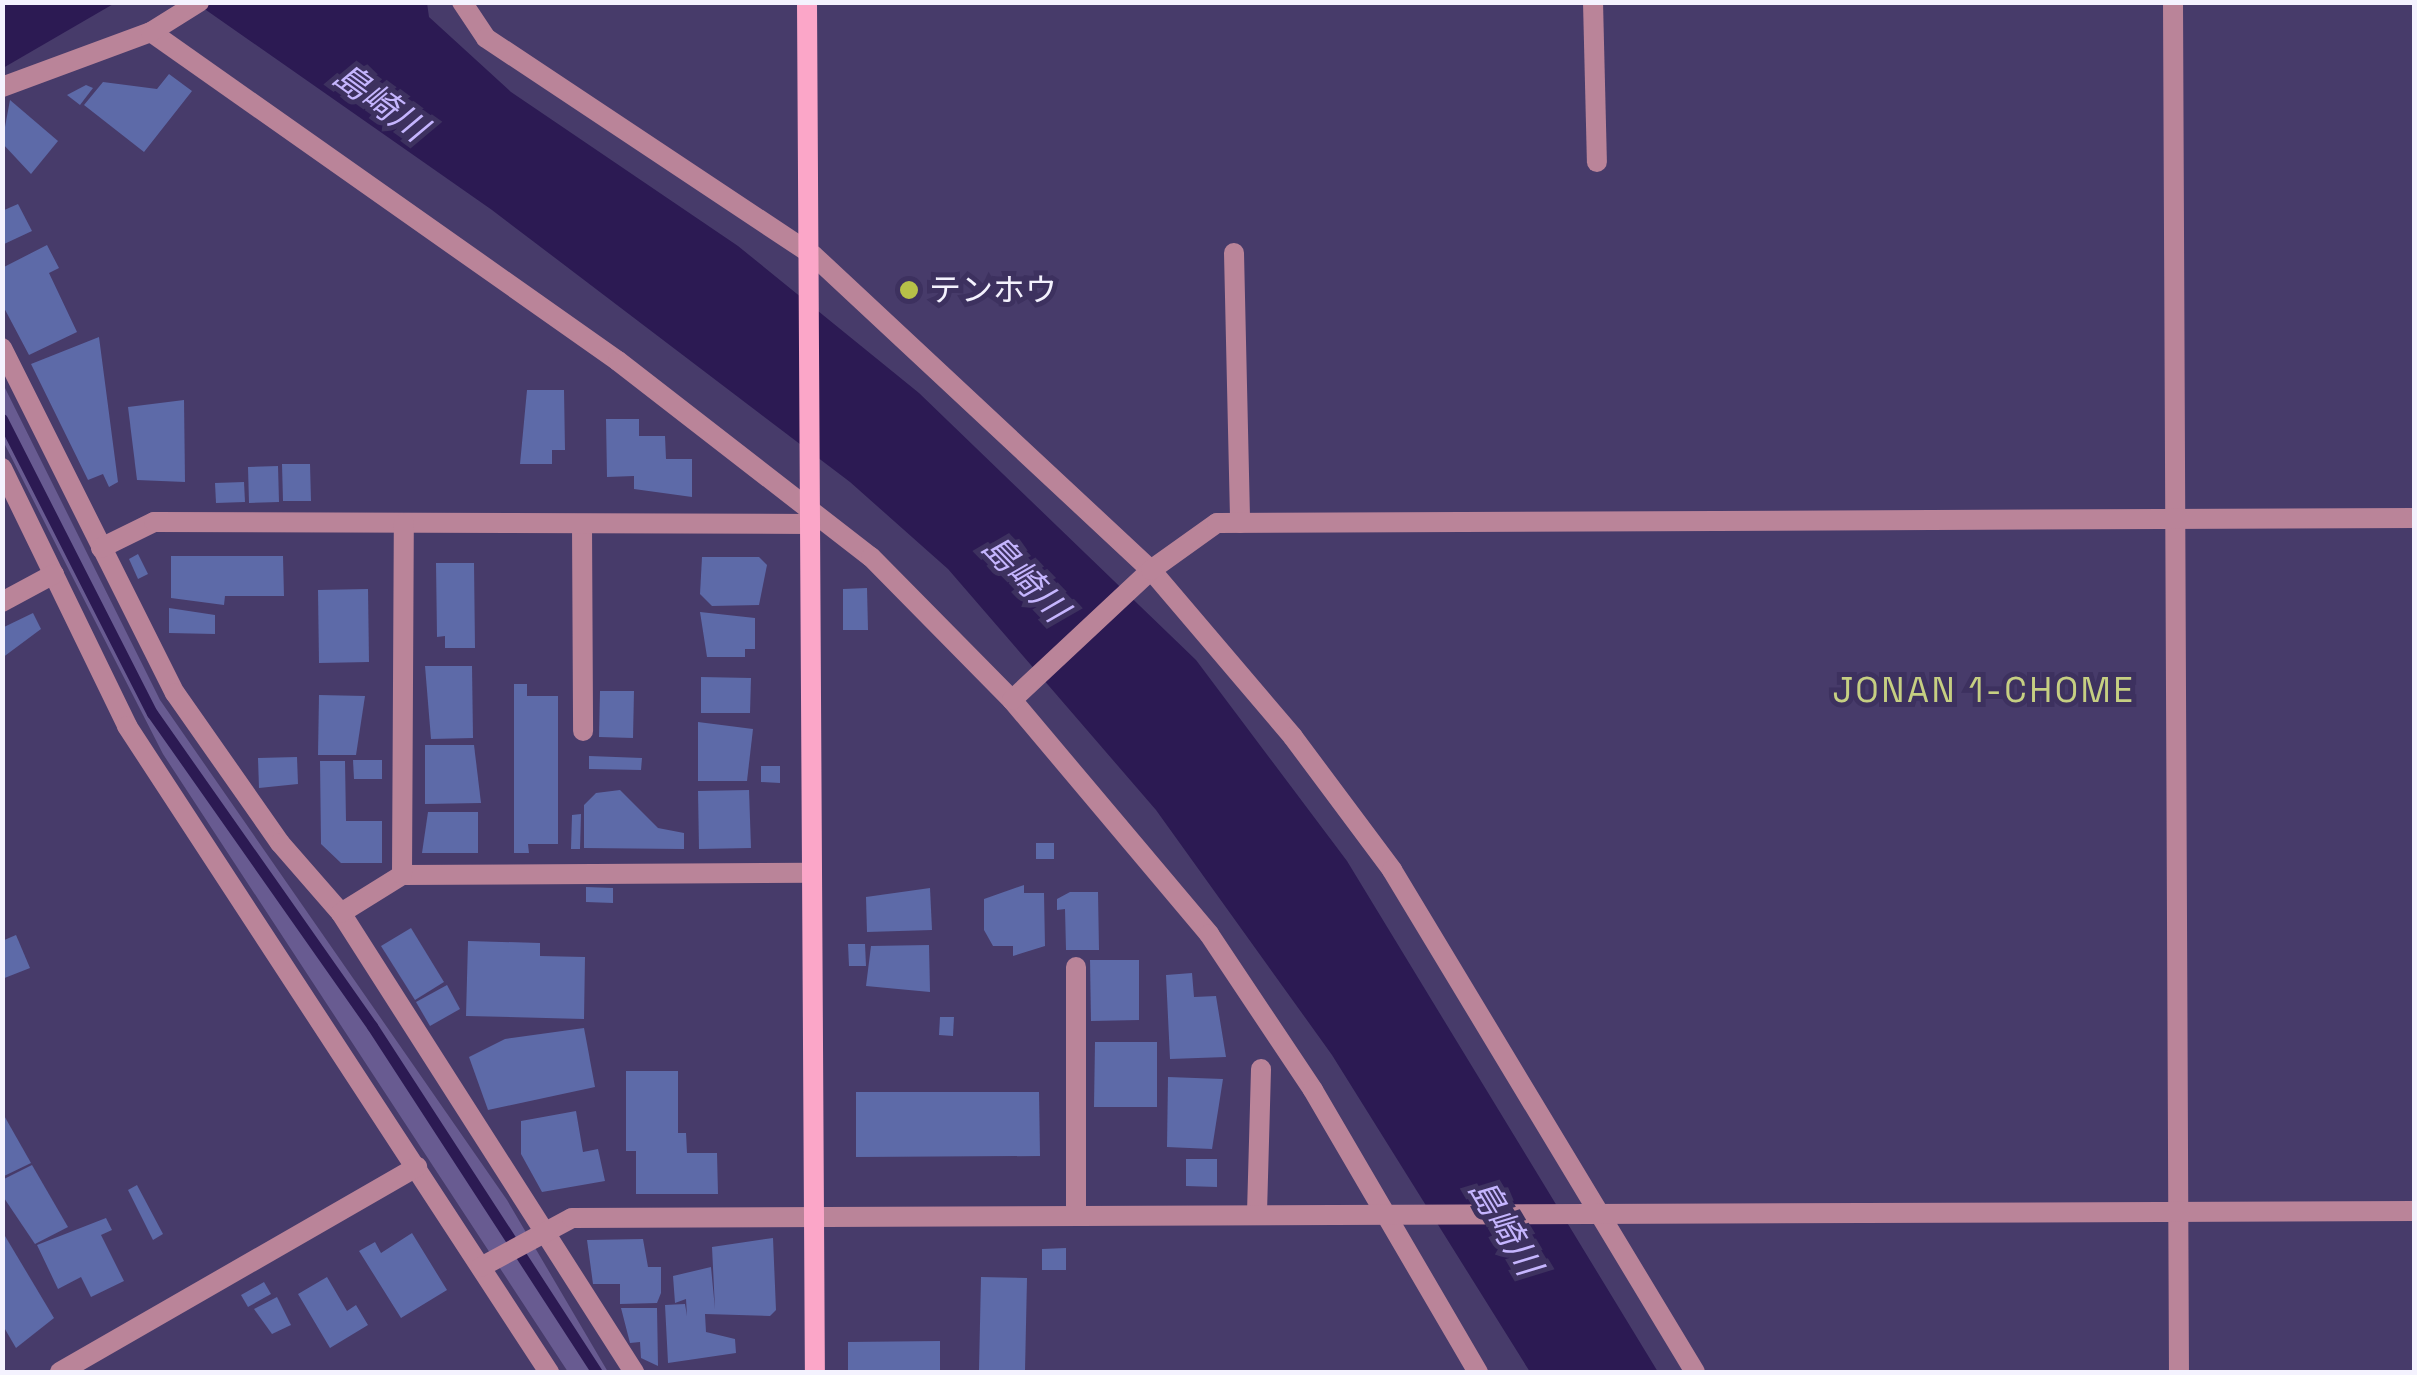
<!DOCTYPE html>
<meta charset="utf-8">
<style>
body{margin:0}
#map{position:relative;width:2417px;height:1375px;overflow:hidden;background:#473b6a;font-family:"Space Grotesk","Noto Sans JP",sans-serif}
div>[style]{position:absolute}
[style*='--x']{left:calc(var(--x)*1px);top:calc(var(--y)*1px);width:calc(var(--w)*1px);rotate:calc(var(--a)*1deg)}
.green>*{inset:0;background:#685b91}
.water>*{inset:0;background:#2c1a53}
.stream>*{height:11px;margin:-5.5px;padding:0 5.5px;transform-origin:5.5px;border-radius:5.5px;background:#2c1a53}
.building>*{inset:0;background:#5d6aa8}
.street>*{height:20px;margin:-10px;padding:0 10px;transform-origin:10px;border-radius:10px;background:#ba8499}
.secondary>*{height:20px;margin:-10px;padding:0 10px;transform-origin:10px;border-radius:10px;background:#fba6c8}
.dots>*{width:28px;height:28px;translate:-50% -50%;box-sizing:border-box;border:5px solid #3d315f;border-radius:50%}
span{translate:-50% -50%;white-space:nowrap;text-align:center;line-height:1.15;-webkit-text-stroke:10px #3d315f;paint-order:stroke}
.poi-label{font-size:32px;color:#f4f2fe}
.left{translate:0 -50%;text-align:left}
.water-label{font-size:35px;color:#c5b5fe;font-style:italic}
.neighbourhood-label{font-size:35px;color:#c6cf82;letter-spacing:2.5px}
.frame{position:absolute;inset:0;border:5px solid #f4f2fe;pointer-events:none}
</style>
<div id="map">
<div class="green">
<div style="clip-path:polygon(2px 382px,160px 700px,507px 1200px,608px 1372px,568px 1372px,163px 754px,3px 441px)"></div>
</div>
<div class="water">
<div style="clip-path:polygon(3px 2px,115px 2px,115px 3px,3px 68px)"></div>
<div style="clip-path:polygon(196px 3px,427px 3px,429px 17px,511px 92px,738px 246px,919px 393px,1196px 660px,1347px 861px,1658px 1372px,1530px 1372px,1332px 1055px,1156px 810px,948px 569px,850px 482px,492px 210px)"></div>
</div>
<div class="stream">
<div style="--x:2;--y:419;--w:330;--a:63"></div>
<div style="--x:152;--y:713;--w:383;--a:54.9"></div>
<div style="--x:372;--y:1026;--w:413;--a:57"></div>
</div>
<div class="building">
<div style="clip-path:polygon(169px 74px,192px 91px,144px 152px,84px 105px,103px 82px,157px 89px)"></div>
<div style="clip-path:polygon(86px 85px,93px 88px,80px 105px,67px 95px)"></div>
<div style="clip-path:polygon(10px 100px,58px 141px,31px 174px,2px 143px)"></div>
<div style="clip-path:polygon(18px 204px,32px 231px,2px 245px,2px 211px)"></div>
<div style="clip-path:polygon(47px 245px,59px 268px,49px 273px,77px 332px,29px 355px,2px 304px,2px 268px)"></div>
<div style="clip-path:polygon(99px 337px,118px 482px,109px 487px,103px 474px,88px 480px,31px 364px)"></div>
<div style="clip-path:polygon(527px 390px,564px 390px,565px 450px,552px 450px,552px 464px,520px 464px)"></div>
<div style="clip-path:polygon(184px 400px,185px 482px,137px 480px,128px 407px)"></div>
<div style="clip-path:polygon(606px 419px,639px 419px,639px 436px,665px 436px,666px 459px,692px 459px,692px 497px,634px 489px,634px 476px,607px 477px)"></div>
<div style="clip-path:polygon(282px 464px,310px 464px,311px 501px,283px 501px)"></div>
<div style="clip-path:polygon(278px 466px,279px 502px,249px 503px,248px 467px)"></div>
<div style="clip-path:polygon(244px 482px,245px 502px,216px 503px,215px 483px)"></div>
<div style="clip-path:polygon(138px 554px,148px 574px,138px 579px,129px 559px)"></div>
<div style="clip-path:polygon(171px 556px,283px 556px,284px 596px,225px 596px,224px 605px,171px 598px)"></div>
<div style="clip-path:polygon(702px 557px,759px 557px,767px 565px,759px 605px,712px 606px,700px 594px)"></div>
<div style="clip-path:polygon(436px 563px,474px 563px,475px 648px,445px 648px,445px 636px,437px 637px)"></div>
<div style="clip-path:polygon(867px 588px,868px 630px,843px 630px,843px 589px)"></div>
<div style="clip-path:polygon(368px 589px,369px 662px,319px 663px,318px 590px)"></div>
<div style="clip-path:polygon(169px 608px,215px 615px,215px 634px,169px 633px)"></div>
<div style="clip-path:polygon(700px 612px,755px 618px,755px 649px,745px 649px,745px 657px,707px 657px)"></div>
<div style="clip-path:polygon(33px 613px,41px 629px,2px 658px,2px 628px)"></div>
<div style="clip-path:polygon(425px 666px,472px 666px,473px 738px,431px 739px)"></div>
<div style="clip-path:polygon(701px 677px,751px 678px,750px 713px,701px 713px)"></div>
<div style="clip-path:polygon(514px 684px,527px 684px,527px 696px,558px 696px,558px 844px,528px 844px,529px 853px,514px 853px)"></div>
<div style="clip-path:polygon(600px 691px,634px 691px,633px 738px,599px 737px)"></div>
<div style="clip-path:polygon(319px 695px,365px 696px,356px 755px,318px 755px)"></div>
<div style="clip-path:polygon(698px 722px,753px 729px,747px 781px,698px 781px)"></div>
<div style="clip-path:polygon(425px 745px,474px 745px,481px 803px,425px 804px)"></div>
<div style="clip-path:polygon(589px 756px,642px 758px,641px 770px,589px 769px)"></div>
<div style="clip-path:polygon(297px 757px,298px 784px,259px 788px,258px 758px)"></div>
<div style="clip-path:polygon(353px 760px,382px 760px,382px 779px,354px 779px)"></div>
<div style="clip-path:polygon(320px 761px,345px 761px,346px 821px,382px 821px,382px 863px,341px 863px,321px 844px)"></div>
<div style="clip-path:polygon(761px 766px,780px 766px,780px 783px,761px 782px)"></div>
<div style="clip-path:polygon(620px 790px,658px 828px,684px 833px,684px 849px,584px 848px,584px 805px,596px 793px)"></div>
<div style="clip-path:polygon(749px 790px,751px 848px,699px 849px,698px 791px)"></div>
<div style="clip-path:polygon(428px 812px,478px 812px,478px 853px,422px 853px)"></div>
<div style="clip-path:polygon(581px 814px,580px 849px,571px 849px,572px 815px)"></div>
<div style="clip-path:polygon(1036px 843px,1054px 843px,1054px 859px,1036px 859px)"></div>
<div style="clip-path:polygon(1024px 885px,1024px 893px,1044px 893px,1045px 946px,1013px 956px,1013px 946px,993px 946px,984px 930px,984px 899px)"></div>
<div style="clip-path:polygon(586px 887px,613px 888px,613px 903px,586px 902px)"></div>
<div style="clip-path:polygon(930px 888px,932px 930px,867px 932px,866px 897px)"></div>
<div style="clip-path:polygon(1070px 892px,1098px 892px,1099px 950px,1066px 950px,1065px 909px,1057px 910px,1057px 899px)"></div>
<div style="clip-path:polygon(411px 928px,444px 982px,415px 1000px,381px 946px)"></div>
<div style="clip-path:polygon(16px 935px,30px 968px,2px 979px,2px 941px)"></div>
<div style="clip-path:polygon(468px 941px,540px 943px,540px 956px,585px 957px,584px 1019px,466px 1016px)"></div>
<div style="clip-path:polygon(848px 944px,865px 944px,866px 966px,849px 966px)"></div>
<div style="clip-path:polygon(929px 945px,930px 992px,866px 986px,871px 946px)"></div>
<div style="clip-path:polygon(1090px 960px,1139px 960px,1139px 1020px,1091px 1021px)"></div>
<div style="clip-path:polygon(1192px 973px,1194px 997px,1216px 996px,1226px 1057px,1170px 1059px,1166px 975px)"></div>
<div style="clip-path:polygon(447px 985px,460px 1009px,430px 1026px,416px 1002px)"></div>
<div style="clip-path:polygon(940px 1017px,954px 1017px,953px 1036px,939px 1035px)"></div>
<div style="clip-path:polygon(584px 1028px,595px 1087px,488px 1110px,469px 1057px,505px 1039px)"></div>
<div style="clip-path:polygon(1095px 1042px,1157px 1042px,1157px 1107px,1094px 1107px)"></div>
<div style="clip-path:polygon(626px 1071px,678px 1071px,678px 1133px,686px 1133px,687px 1153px,717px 1153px,718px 1194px,636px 1194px,636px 1151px,626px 1151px)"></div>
<div style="clip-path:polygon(1168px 1077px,1223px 1079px,1212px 1149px,1167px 1147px)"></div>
<div style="clip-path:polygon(856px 1092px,1039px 1092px,1040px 1156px,856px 1157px)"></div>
<div style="clip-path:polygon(576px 1111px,583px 1152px,598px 1149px,605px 1181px,542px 1192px,521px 1154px,521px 1121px)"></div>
<div style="clip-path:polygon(2px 1112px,31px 1163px,2px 1177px)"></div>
<div style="clip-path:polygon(1186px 1159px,1217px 1159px,1217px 1187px,1186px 1186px)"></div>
<div style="clip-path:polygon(32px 1165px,68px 1227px,35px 1244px,2px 1195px,2px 1180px)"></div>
<div style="clip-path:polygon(137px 1185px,163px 1234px,153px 1240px,128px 1190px)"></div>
<div style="clip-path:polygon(106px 1218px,112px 1230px,101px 1235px,124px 1281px,91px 1297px,81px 1277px,58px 1289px,37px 1245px)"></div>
<div style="clip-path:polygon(2px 1231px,54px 1318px,16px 1348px,2px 1324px)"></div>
<div style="clip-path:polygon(412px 1233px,447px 1290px,401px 1318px,359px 1251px,375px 1242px,381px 1253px)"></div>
<div style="clip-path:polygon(773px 1238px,776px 1310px,770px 1316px,705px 1314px,706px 1332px,735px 1339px,736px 1353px,668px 1363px,665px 1305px,685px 1304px,687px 1316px,686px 1299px,675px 1303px,673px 1276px,711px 1267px,715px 1309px,712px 1247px)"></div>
<div style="clip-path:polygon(643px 1239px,648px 1267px,661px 1267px,661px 1293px,657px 1303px,620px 1304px,620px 1284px,593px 1284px,587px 1240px)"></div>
<div style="clip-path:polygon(1066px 1248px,1066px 1270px,1042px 1270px,1042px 1249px)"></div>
<div style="clip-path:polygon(327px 1277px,347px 1311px,356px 1305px,368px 1325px,330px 1348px,298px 1294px)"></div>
<div style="clip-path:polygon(981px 1277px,1027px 1278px,1025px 1371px,979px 1370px)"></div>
<div style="clip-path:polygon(264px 1282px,271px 1294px,248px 1307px,241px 1295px)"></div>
<div style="clip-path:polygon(277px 1297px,291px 1325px,272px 1334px,254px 1309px)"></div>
<div style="clip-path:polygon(621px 1308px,657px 1308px,658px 1366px,641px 1358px,640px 1342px,630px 1343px)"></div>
<div style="clip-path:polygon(940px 1341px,940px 1372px,848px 1372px,848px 1342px)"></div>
</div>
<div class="street">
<div style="--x:462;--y:2;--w:43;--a:56.3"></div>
<div style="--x:486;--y:38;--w:392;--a:33.6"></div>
<div style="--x:813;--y:255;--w:462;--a:43"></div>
<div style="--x:1151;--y:570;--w:219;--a:49.6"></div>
<div style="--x:1293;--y:737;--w:166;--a:53.3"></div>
<div style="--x:1392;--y:870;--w:586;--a:58.89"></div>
<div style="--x:1593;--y:2;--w:160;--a:88.6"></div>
<div style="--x:2173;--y:2;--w:1370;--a:89.75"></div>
<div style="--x:151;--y:32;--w:571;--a:35.16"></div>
<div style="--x:618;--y:361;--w:320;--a:37.8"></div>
<div style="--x:871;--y:557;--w:201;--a:45.4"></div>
<div style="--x:1012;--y:700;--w:306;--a:49.9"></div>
<div style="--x:1209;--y:934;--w:187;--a:56.3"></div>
<div style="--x:1313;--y:1090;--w:327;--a:59.7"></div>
<div style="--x:2;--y:87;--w:159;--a:-20.3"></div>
<div style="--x:151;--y:32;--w:57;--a:-32"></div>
<div style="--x:1234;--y:253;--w:270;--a:88.7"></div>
<div style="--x:2;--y:348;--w:386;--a:63.4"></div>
<div style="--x:175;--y:693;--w:183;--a:55"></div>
<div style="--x:280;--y:843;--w:93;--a:48.9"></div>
<div style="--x:341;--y:913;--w:545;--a:57.45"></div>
<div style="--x:2;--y:468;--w:287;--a:64.1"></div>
<div style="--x:127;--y:726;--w:772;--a:56.85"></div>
<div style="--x:582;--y:525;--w:206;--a:89.7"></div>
<div style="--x:101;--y:548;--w:59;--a:-26.1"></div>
<div style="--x:154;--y:522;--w:657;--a:0.17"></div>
<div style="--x:2;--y:602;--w:59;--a:-28.3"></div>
<div style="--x:1012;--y:700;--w:190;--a:-43.1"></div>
<div style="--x:1151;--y:570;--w:81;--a:-35.5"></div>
<div style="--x:1217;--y:523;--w:1197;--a:-0.24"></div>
<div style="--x:402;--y:875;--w:410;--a:-0.3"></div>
<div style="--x:341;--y:913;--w:72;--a:-31.9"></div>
<div style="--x:402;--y:875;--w:352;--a:-89.7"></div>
<div style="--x:1257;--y:1213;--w:144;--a:-88.4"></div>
<div style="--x:1076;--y:1214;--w:247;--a:-90"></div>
<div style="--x:481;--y:1267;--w:103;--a:-28.3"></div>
<div style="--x:572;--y:1218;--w:1842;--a:-0.22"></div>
<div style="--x:60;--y:1372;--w:412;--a:-29.9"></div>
</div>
<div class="secondary">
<div style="--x:807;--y:2;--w:1370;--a:89.67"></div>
</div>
<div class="dots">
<div style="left:909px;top:290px;background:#b7c148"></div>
</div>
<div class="poi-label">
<span class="left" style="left:929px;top:290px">テンホウ</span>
</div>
<div class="water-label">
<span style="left:380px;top:102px;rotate:36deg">島崎川</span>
<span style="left:1025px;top:578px;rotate:46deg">島崎川</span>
<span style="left:1505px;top:1227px;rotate:59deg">島崎川</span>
</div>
<div class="neighbourhood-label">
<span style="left:1984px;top:690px">JONAN 1-CHOME</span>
</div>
<div class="frame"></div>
</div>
